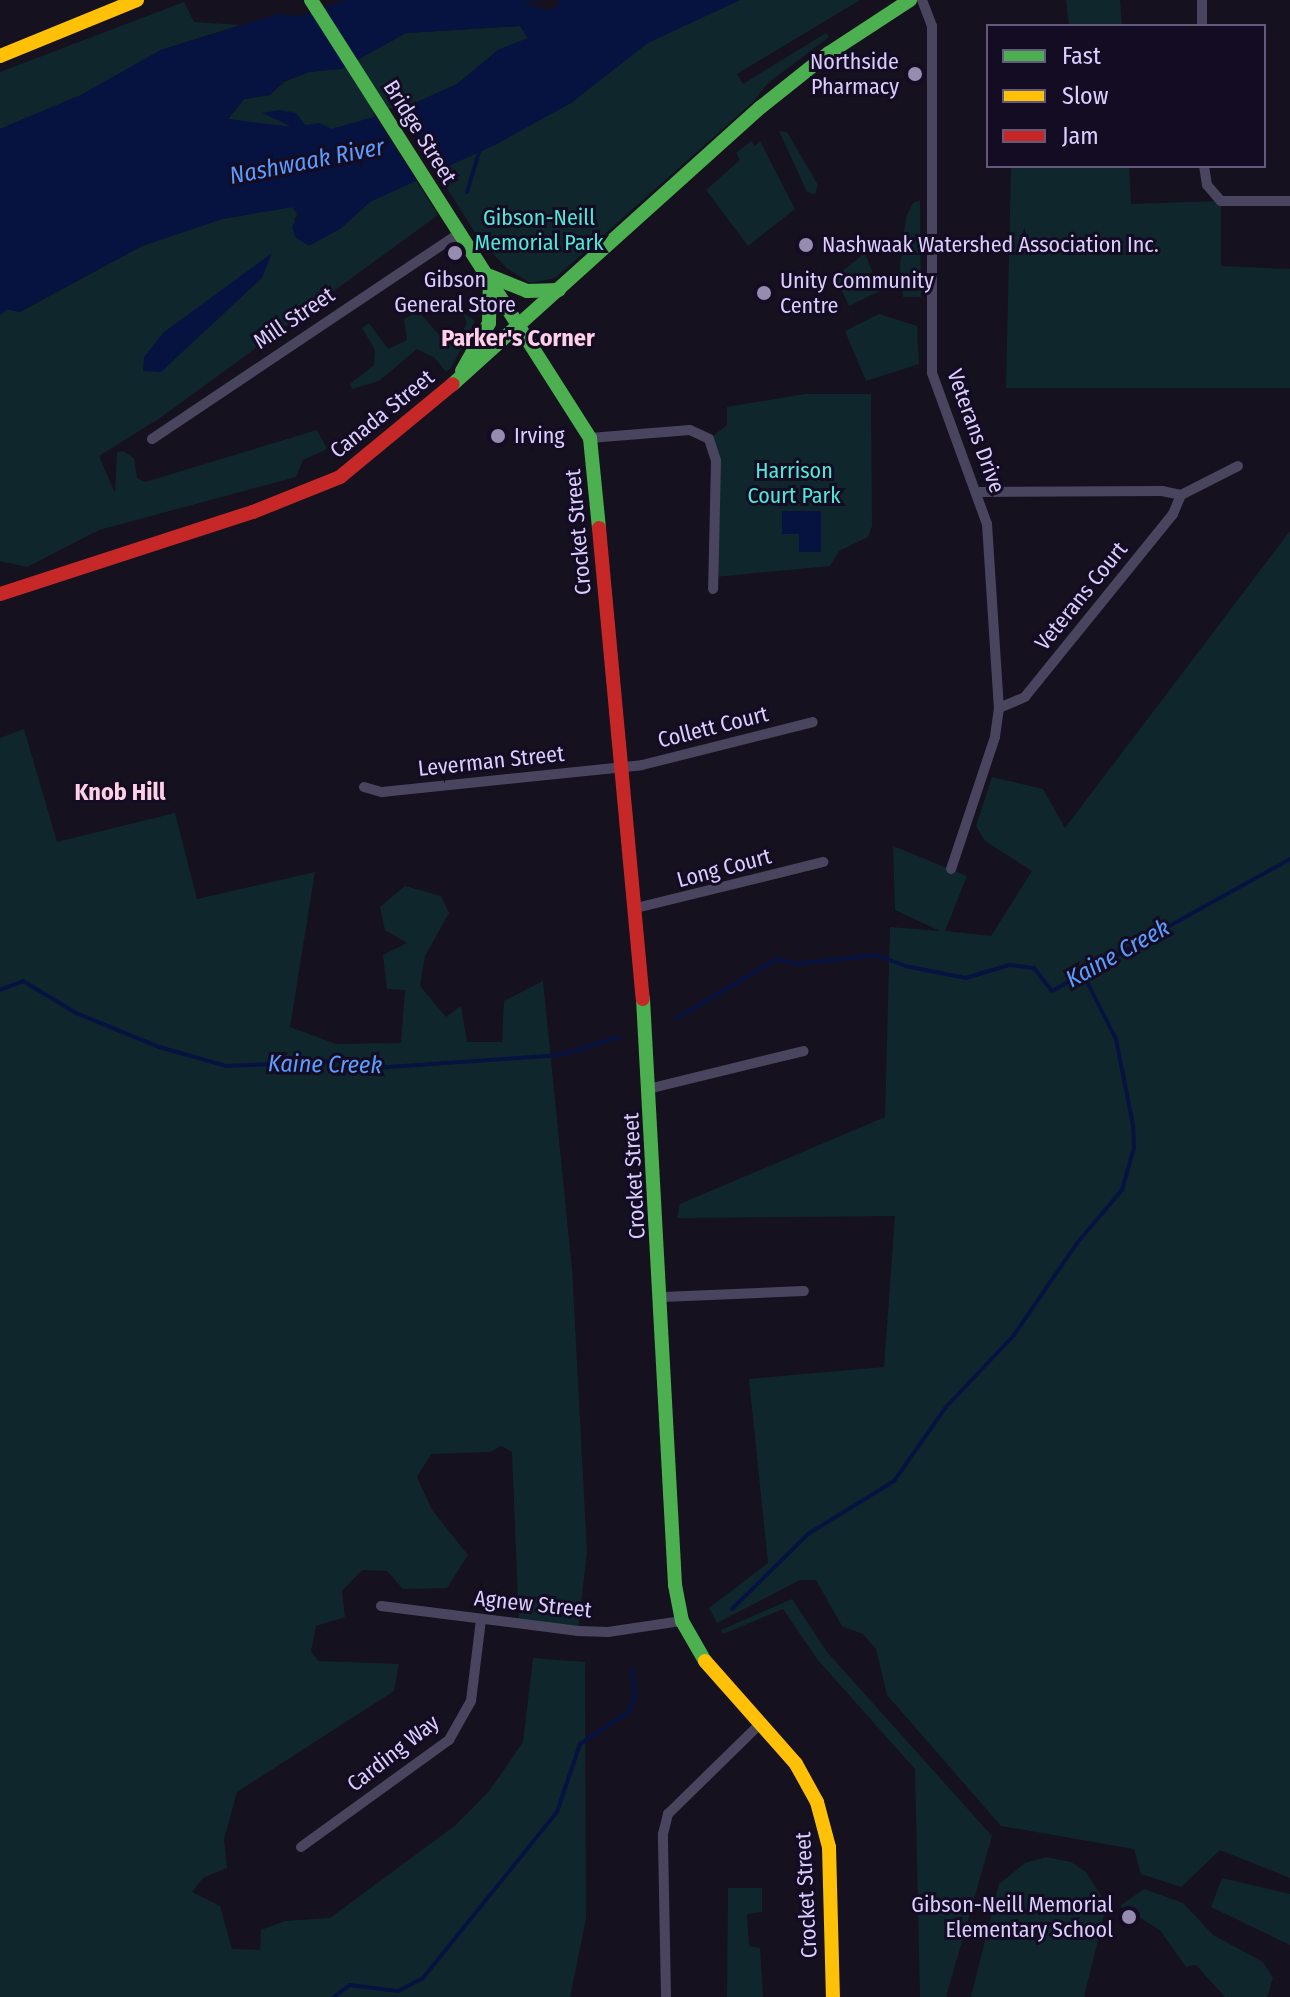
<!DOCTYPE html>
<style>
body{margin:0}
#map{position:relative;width:1290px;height:1997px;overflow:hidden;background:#15111e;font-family:"Fira Sans Condensed",sans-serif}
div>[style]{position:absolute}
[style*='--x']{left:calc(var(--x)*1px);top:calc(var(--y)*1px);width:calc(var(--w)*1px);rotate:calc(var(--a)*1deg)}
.green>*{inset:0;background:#0f272c}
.water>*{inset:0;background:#061340}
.pier>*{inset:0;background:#15111e}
.stream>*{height:4px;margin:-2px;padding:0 2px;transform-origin:2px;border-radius:2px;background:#061340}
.street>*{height:10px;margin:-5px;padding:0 5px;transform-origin:5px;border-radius:5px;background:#4a455f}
.fast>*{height:14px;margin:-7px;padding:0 7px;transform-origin:7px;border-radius:7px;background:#4caf50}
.slow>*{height:14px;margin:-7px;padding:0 7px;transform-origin:7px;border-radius:7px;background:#ffc107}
.jam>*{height:14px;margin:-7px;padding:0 7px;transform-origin:7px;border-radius:7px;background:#c62828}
.dots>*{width:22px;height:22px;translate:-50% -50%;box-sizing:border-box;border:4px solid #130c23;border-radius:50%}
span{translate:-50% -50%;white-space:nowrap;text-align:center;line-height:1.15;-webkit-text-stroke:6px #130c23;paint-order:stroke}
.poi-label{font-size:22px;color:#dbceff}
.right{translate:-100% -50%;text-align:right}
.left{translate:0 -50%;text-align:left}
.street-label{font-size:22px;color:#dbceff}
.park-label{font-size:22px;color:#50e9d9}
.water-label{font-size:24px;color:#5c9cff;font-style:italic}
.neighbourhood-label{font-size:24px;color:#ffd0e7;font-weight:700}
.legend{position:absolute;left:986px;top:24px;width:280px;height:144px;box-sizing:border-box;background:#130c23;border:2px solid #635a7b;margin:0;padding:10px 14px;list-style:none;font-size:24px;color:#dbceff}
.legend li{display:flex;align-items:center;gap:16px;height:40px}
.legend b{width:40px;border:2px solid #635a7b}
</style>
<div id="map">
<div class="green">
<div style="clip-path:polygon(740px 0,860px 0,737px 74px,743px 84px,826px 33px,829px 37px,768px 83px,753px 102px,555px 278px,530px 283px,507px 268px,481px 242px,436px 171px,571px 103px,648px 42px)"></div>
<div style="clip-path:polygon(1066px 0,1120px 0,1122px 26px,1069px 26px)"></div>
<div style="clip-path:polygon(184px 2px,194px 22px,240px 25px,161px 50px,81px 95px,0 129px,0 72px)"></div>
<div style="clip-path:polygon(520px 26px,528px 38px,498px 50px,457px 84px,402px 109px,332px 129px,305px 125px,291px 111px,280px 121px,293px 128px,228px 119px,244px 99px,270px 95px,284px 82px,309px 72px,341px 69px,406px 33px)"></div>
<div style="clip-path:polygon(779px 131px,787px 132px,818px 185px,815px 194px,807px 192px)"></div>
<div style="clip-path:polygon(751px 141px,755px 146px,760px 141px,795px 209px,748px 246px,706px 190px,740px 160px,736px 153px)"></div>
<div style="clip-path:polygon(1011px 166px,1129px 166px,1131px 204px,1221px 201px,1221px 266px,1290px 269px,1290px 388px,1006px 388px)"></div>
<div style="clip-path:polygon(415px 179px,438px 215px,160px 418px,99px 456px,115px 493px,117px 452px,123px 451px,134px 458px,137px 478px,145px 482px,317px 430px,327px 449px,303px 460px,296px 477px,99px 530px,27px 567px,0 561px,0 315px,7px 309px,20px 312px,142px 246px,222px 219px,292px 207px,298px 211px,294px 221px,340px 229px,370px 202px)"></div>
<div style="clip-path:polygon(920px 200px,921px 297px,903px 297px,900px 266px,906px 217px,913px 203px)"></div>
<div style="clip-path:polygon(865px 253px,880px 291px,849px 306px,835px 277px)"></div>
<div style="clip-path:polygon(418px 311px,448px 345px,458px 341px,467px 323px,462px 312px,475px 321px,451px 368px,446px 372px,435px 358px,417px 349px,379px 381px,352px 389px,350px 384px,374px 365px,375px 350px,362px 328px,369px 323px,388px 349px,407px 340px,404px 319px)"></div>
<div style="clip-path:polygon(879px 314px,917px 326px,919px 364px,866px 381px,845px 331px)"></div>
<div style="clip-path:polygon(805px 394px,871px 394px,872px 526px,868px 537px,839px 551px,830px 566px,715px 577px,716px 461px,709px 439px,727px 425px,727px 407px)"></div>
<div style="clip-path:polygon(1290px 531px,1290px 1878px,1220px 1850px,1181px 1887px,1141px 1874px,1134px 1849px,1001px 1826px,887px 1695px,876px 1649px,863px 1634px,842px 1626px,816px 1580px,800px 1580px,717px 1623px,709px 1608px,768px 1563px,749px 1379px,884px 1367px,895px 1216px,677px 1218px,680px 1204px,885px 1117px,890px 927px,940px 931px,895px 910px,893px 846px,967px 876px,945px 931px,991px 936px,1032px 871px,985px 841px,976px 826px,992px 777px,1043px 789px,1065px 828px)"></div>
<div style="clip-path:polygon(24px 729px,57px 842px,175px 813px,197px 899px,315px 872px,290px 1027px,336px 1044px,401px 1043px,405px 990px,387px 989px,383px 955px,407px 943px,385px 930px,380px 907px,405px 886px,441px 896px,449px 913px,425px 956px,420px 986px,446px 1017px,461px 1006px,467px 1042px,502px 1042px,504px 1001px,543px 981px,572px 1269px,587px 1552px,578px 1631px,519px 1625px,512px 1452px,501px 1446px,490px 1452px,431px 1454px,417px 1477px,432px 1510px,468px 1555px,447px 1588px,403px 1589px,387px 1571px,362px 1570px,342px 1591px,345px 1617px,316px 1626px,311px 1651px,318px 1661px,399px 1664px,394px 1691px,237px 1792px,224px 1839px,227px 1868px,203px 1878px,192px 1892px,220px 1906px,232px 1949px,260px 1950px,261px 1930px,285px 1921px,330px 1918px,456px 1825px,490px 1790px,523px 1742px,533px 1658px,585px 1662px,586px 1919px,570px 1997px,0 1997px,0 738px)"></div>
<div style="clip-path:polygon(792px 1599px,827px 1652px,992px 1836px,946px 1997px,920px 1997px,915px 1769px,817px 1659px,783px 1609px,723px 1634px,721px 1630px)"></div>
<div style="clip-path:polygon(1046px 1857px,1071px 1862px,1086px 1872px,1103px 1899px,1104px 1915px,1084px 1997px,971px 1997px,999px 1884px,1025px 1863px)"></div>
<div style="clip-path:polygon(1222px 1878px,1290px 1894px,1290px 1945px,1211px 1907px)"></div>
<div style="clip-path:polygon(728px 1888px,762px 1888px,762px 1912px,747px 1914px,749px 1946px,760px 1948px,763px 1997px,727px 1997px)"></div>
<div style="clip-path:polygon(1144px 1889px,1183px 1903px,1213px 1935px,1263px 1962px,1273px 1978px,1267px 1997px,1225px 1997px,1196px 1965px,1186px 1967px,1160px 1930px,1120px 1906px)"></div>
</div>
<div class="water">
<div style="clip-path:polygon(evenodd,346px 0,547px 0,523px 2px,547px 11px,561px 4px,556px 0,740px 0,648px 43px,571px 103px,495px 145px,370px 202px,340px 229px,309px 246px,295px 237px,292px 226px,299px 216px,292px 207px,222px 219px,142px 246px,19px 312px,7px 309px,0 315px,0 129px,81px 95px,161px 50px,278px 14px,300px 16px,346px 0,520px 26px,528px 38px,498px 50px,457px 84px,402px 109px,332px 129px,319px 123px,305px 125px,296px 113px,280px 110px,262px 113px,293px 127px,228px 119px,244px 99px,270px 95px,284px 81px,309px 72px,341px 69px,406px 33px,520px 26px)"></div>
<div style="clip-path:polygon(272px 253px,262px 278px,161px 372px,143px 371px,144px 357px,164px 332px)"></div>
<div style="clip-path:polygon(782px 511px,821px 511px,821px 552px,799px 552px,799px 534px,782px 534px)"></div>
</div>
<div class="pier">
<div style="clip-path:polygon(396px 107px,439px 174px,418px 183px,373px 113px)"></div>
</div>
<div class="stream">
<div style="--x:467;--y:192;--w:45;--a:-73.2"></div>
<div style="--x:0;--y:990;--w:25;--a:-21"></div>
<div style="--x:23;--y:981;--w:62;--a:31.1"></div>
<div style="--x:76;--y:1013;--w:90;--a:22.3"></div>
<div style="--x:159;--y:1047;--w:70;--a:15.8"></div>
<div style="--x:226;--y:1066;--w:113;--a:-2.5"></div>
<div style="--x:339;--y:1061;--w:37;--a:11"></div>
<div style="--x:375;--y:1068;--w:186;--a:-4"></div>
<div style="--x:561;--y:1055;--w:61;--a:-17.2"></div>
<div style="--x:677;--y:1018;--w:116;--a:-30.5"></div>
<div style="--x:777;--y:959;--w:21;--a:14"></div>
<div style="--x:797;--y:964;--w:81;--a:-6.4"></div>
<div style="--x:877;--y:955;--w:30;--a:21"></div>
<div style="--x:905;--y:966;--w:62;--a:11.1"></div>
<div style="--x:966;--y:978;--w:45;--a:-16.8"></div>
<div style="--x:1009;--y:965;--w:25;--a:7"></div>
<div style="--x:1034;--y:968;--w:29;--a:52"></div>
<div style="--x:1052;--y:991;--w:272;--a:-29"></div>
<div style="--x:732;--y:1609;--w:107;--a:-44.6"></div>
<div style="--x:808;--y:1534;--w:101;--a:-31.6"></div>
<div style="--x:894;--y:1481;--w:90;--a:-54.9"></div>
<div style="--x:946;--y:1407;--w:99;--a:-46.6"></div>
<div style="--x:1014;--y:1335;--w:112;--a:-55.6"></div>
<div style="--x:1077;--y:1243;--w:70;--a:-49.7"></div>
<div style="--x:1122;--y:1190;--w:44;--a:-74.1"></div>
<div style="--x:1134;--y:1148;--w:23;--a:-92"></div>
<div style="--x:1133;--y:1125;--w:88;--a:-101.2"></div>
<div style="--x:1116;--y:1039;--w:73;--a:-116.9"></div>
<div style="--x:334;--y:1997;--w:20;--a:-37"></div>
<div style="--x:350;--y:1985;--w:48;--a:7.1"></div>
<div style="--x:398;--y:1991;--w:28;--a:-27"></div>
<div style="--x:423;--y:1978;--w:213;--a:-51.1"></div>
<div style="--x:557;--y:1812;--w:72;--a:-71.3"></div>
<div style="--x:580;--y:1744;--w:60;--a:-33.4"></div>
<div style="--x:630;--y:1711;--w:16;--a:-72"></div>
<div style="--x:635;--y:1696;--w:27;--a:-96"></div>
</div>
<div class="street">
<div style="--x:922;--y:0;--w:28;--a:69"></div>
<div style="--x:932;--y:26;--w:347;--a:90"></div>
<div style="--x:932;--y:373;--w:161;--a:70"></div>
<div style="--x:987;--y:524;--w:184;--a:86.3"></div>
<div style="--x:999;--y:708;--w:29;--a:98"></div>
<div style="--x:995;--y:737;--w:139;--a:108.4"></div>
<div style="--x:1202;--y:0;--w:26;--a:90"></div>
<div style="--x:1204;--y:166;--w:19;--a:81"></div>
<div style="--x:1207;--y:185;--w:21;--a:49"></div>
<div style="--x:1221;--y:201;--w:69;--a:0"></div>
<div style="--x:590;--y:438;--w:100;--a:-4.6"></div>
<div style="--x:690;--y:430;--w:21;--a:25"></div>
<div style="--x:709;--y:439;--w:23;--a:72"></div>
<div style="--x:716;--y:461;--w:128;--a:91.3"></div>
<div style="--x:152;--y:439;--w:372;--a:-33.8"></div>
<div style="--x:979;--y:492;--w:183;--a:-0.3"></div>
<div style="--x:1162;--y:491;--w:19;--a:12"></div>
<div style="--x:1181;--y:495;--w:21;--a:113"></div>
<div style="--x:1173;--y:514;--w:235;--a:129"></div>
<div style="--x:1025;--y:697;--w:28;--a:157"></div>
<div style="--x:1181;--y:495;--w:64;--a:-27"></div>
<div style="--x:364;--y:787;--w:19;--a:16"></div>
<div style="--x:382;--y:792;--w:261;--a:-5.9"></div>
<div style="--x:642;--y:765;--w:176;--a:-14.1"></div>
<div style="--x:636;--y:908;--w:193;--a:-13.8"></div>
<div style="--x:652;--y:1088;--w:156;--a:-13.7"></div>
<div style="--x:662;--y:1297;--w:142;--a:-2.4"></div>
<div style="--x:381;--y:1606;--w:199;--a:7.2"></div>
<div style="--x:578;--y:1631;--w:30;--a:2"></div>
<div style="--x:608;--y:1632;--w:75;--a:-8.5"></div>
<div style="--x:301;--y:1847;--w:183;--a:-35.9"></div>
<div style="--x:449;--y:1740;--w:45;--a:-60.6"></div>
<div style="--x:471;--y:1701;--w:82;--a:-83"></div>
<div style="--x:666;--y:1997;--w:163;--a:-91.1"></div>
<div style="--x:663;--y:1834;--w:21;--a:-76"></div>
<div style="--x:668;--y:1814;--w:129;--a:-44.4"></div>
</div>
<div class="fast">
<div style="--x:311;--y:0;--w:519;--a:57.5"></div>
<div style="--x:590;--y:438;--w:90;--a:84.3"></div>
<div style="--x:490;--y:276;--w:40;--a:22"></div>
<div style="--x:527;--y:291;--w:32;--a:-2"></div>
<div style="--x:462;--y:371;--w:55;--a:-60.6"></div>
<div style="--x:489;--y:323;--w:43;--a:-88.7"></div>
<div style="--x:453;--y:384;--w:414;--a:-42"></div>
<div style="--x:761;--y:107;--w:87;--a:-38.5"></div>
<div style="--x:829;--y:53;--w:97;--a:-33.2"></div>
<div style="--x:643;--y:999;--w:587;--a:86.87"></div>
<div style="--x:675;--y:1585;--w:37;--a:79"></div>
<div style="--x:682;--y:1621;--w:46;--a:60.1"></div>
</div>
<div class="slow">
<div style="--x:0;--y:56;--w:148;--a:-22.2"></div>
<div style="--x:705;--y:1661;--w:137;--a:48.5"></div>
<div style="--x:796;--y:1764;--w:43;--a:61.1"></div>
<div style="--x:817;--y:1802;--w:47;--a:75.1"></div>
<div style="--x:829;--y:1847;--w:150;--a:88.5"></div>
</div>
<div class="jam">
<div style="--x:599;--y:528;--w:473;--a:84.7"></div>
<div style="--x:0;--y:594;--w:266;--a:-18"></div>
<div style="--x:253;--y:512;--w:94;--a:-21.9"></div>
<div style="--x:340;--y:477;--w:146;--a:-39.5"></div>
</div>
<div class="dots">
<div style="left:915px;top:74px;background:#968cb0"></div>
<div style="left:806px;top:245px;background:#968cb0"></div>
<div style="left:455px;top:253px;background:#968cb0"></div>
<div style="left:764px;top:293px;background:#968cb0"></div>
<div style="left:498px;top:436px;background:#968cb0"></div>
<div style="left:1129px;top:1917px;background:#968cb0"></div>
</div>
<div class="poi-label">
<span class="right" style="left:899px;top:74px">Northside<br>Pharmacy</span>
<span class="left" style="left:822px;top:245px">Nashwaak Watershed Association Inc.</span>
<span style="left:455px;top:292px">Gibson<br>General Store</span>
<span class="left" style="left:780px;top:293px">Unity Community<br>Centre</span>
<span class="left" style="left:514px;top:436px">Irving</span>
<span class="right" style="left:1113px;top:1917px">Gibson-Neill Memorial<br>Elementary School</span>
</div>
<div class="street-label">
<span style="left:420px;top:132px;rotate:58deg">Bridge Street</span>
<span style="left:294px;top:318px;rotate:-34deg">Mill Street</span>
<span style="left:382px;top:414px;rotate:-39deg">Canada Street</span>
<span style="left:976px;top:431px;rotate:70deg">Veterans Drive</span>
<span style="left:578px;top:532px;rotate:-95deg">Crocket Street</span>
<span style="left:1081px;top:596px;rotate:-51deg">Veterans Court</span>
<span style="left:713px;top:727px;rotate:-14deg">Collett Court</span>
<span style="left:491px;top:761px;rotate:-6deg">Leverman Street</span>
<span style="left:724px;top:868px;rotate:-15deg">Long Court</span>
<span style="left:634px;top:1176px;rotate:-93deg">Crocket Street</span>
<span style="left:533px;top:1604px;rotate:6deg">Agnew Street</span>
<span style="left:393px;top:1753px;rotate:-38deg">Carding Way</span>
<span style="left:806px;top:1895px;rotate:-93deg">Crocket Street</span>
</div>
<div class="park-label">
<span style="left:539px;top:230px">Gibson-Neill<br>Memorial Park</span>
<span style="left:794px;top:483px">Harrison<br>Court Park</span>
</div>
<div class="water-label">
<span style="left:307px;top:162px;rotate:-11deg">Nashwaak River</span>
<span style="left:1118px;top:954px;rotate:-29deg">Kaine Creek</span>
<span style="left:325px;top:1065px;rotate:1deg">Kaine Creek</span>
</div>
<div class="neighbourhood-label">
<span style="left:518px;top:339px">Parker's Corner</span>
<span style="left:120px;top:793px">Knob Hill</span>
</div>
<ul class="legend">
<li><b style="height:10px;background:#4caf50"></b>Fast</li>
<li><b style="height:10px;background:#ffc107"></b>Slow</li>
<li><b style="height:10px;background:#c62828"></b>Jam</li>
</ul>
</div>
